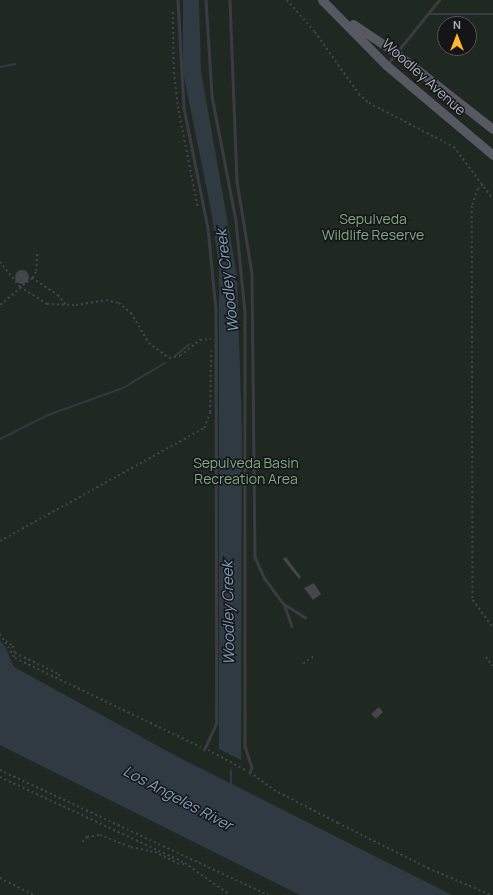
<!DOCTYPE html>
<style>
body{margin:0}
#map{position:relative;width:493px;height:895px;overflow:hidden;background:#1b1b1d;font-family:Manrope,sans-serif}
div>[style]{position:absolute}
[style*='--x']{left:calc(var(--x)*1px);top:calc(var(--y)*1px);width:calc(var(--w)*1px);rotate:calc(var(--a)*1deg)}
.green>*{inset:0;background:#202921}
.water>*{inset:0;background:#2f3a43}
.stream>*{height:2px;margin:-1px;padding:0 1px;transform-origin:1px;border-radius:1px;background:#2f3a43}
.building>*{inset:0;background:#44464a}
.round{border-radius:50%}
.path>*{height:1.5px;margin-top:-0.75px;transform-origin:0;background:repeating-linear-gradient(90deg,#41444a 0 2px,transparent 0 5px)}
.lane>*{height:2.5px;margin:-1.25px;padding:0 1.25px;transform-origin:1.25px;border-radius:1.25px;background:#3b3c43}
.primary>*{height:9px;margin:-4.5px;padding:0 4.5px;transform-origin:4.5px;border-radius:4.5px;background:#575962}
span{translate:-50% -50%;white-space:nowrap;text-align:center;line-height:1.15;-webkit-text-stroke:3px #151518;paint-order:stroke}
.street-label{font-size:14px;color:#acb2be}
.park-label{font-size:14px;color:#82aa84}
.water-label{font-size:15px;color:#81a1bb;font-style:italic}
.north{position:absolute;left:437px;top:16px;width:40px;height:40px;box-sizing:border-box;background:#151518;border:1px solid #51545a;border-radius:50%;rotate:0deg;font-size:11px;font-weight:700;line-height:16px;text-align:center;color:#acb2be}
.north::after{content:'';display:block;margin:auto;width:14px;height:18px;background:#ffb631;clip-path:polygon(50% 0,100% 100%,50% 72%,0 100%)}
</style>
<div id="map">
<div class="green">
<div style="clip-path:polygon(evenodd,0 0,493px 0,493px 895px,0 895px,0 0,445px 24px,469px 24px,469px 48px,445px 48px,445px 24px)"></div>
</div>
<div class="water">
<div style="clip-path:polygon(183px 0,199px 0,201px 71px,237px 275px,242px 431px,241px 760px,219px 749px,219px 266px,211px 210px,183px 72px)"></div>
<div style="clip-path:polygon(0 641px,5px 646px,14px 667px,178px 757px,452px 895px,300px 895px,0 745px)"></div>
</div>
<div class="stream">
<div style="--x:0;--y:67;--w:16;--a:-11"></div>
<div style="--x:175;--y:356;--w:19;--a:-39"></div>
<div style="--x:0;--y:439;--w:54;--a:-26.6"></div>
<div style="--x:48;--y:415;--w:80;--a:-19.8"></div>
<div style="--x:123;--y:388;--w:49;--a:-30.8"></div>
<div style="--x:231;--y:785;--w:15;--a:-90"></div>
</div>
<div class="building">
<div class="round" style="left:15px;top:270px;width:14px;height:14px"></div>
<div style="clip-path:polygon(286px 557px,301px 577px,299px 579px,283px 559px)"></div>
<div style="clip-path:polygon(314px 583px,321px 594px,313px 600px,304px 588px)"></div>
<div style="clip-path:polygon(379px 707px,383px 712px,376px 719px,371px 714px)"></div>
</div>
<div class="path">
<div style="--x:287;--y:0;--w:43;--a:48.8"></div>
<div style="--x:315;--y:32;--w:76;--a:54.6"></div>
<div style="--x:359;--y:94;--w:13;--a:42"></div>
<div style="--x:369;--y:103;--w:96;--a:27.4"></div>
<div style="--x:454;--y:147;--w:65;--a:53.1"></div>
<div style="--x:173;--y:12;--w:60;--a:89"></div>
<div style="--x:174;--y:72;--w:39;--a:83"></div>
<div style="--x:179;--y:111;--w:99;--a:78.9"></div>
<div style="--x:483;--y:185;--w:6;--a:141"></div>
<div style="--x:478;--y:189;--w:18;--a:109"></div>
<div style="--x:472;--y:206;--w:394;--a:89.9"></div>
<div style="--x:473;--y:600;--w:34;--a:54"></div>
<div style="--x:0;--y:262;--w:32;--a:51"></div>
<div style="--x:20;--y:287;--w:32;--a:32"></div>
<div style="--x:47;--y:304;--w:29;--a:2"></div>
<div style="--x:76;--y:305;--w:30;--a:-9"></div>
<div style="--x:106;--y:300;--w:13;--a:13"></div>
<div style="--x:119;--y:303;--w:16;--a:40"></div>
<div style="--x:131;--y:313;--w:35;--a:59"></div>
<div style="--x:149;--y:343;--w:25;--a:37"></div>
<div style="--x:169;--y:358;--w:11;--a:-10"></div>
<div style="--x:180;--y:356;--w:26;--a:-39"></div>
<div style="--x:200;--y:340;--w:11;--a:-5"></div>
<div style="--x:32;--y:278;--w:31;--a:33"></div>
<div style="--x:58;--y:295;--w:14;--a:51"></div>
<div style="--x:0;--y:305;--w:42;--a:-40.2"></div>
<div style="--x:32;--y:278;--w:8;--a:-60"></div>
<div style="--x:36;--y:271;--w:17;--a:-87"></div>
<div style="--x:0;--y:541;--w:233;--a:-29"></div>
<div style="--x:204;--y:428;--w:17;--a:-69"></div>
<div style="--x:210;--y:412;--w:61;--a:-89.1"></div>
<div style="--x:0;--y:634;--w:28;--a:58"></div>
<div style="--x:15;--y:658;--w:206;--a:25.6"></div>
<div style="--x:6;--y:641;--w:9;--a:36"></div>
<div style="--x:13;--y:646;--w:7;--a:74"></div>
<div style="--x:15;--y:653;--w:49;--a:25.5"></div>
<div style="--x:59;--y:674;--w:6;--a:72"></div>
<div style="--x:486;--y:657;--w:11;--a:52"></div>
<div style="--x:303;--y:664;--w:14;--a:-36"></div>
<div style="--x:208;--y:750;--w:42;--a:28.4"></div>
<div style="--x:0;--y:770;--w:296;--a:25"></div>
<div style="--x:254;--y:775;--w:25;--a:37"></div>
<div style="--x:274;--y:790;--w:72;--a:27.3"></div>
<div style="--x:338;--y:823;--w:101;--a:26.6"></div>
<div style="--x:428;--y:868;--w:69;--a:23.2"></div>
<div style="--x:0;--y:777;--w:204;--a:24.9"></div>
<div style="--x:185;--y:863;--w:55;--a:35.4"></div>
<div style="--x:82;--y:842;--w:7;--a:-45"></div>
<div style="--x:87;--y:837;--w:13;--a:-9"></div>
<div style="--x:100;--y:835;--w:33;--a:21"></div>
<div style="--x:131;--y:847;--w:25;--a:12"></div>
<div style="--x:155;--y:852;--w:30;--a:26"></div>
<div style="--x:182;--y:865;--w:4;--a:-34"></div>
<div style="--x:0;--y:878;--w:38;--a:27"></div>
</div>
<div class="lane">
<div style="--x:178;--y:0;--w:108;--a:86.8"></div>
<div style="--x:184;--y:108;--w:122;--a:78.7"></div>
<div style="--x:208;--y:228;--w:81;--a:84.4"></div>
<div style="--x:216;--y:309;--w:414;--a:89.9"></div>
<div style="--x:217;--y:723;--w:29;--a:115"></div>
<div style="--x:206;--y:0;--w:96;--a:86.4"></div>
<div style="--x:212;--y:96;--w:127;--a:79.1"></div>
<div style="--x:236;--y:221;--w:91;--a:84.4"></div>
<div style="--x:245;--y:312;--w:434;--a:90"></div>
<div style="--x:245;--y:746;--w:22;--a:72"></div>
<div style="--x:252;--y:767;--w:6;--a:108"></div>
<div style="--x:230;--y:0;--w:181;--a:87.8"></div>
<div style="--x:237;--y:181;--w:94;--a:80.8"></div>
<div style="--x:252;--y:274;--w:283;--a:89.4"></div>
<div style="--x:255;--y:557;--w:24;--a:66"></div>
<div style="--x:265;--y:579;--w:31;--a:53"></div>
<div style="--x:284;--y:604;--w:23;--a:70"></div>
<div style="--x:428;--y:14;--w:65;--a:0"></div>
<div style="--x:398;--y:51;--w:65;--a:-51.2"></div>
<div style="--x:388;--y:63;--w:11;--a:-49"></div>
<div style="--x:284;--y:604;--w:25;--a:32"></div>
</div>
<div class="primary">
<div style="--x:322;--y:0;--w:91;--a:45.4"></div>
<div style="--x:386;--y:65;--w:140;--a:40.1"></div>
<div style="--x:353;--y:24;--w:52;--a:34"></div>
<div style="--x:396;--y:53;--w:123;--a:38.1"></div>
</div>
<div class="street-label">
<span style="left:424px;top:77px;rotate:42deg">Woodley Avenue</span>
</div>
<div class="park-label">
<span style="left:373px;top:227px">Sepulveda<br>Wildlife Reserve</span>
<span style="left:246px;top:471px">Sepulveda Basin<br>Recreation Area</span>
</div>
<div class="water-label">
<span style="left:227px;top:281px;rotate:-97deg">Woodley Creek</span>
<span style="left:228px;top:613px;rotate:-91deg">Woodley Creek</span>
<span style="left:178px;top:798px;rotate:28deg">Los Angeles River</span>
</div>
<div class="north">N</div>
</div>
